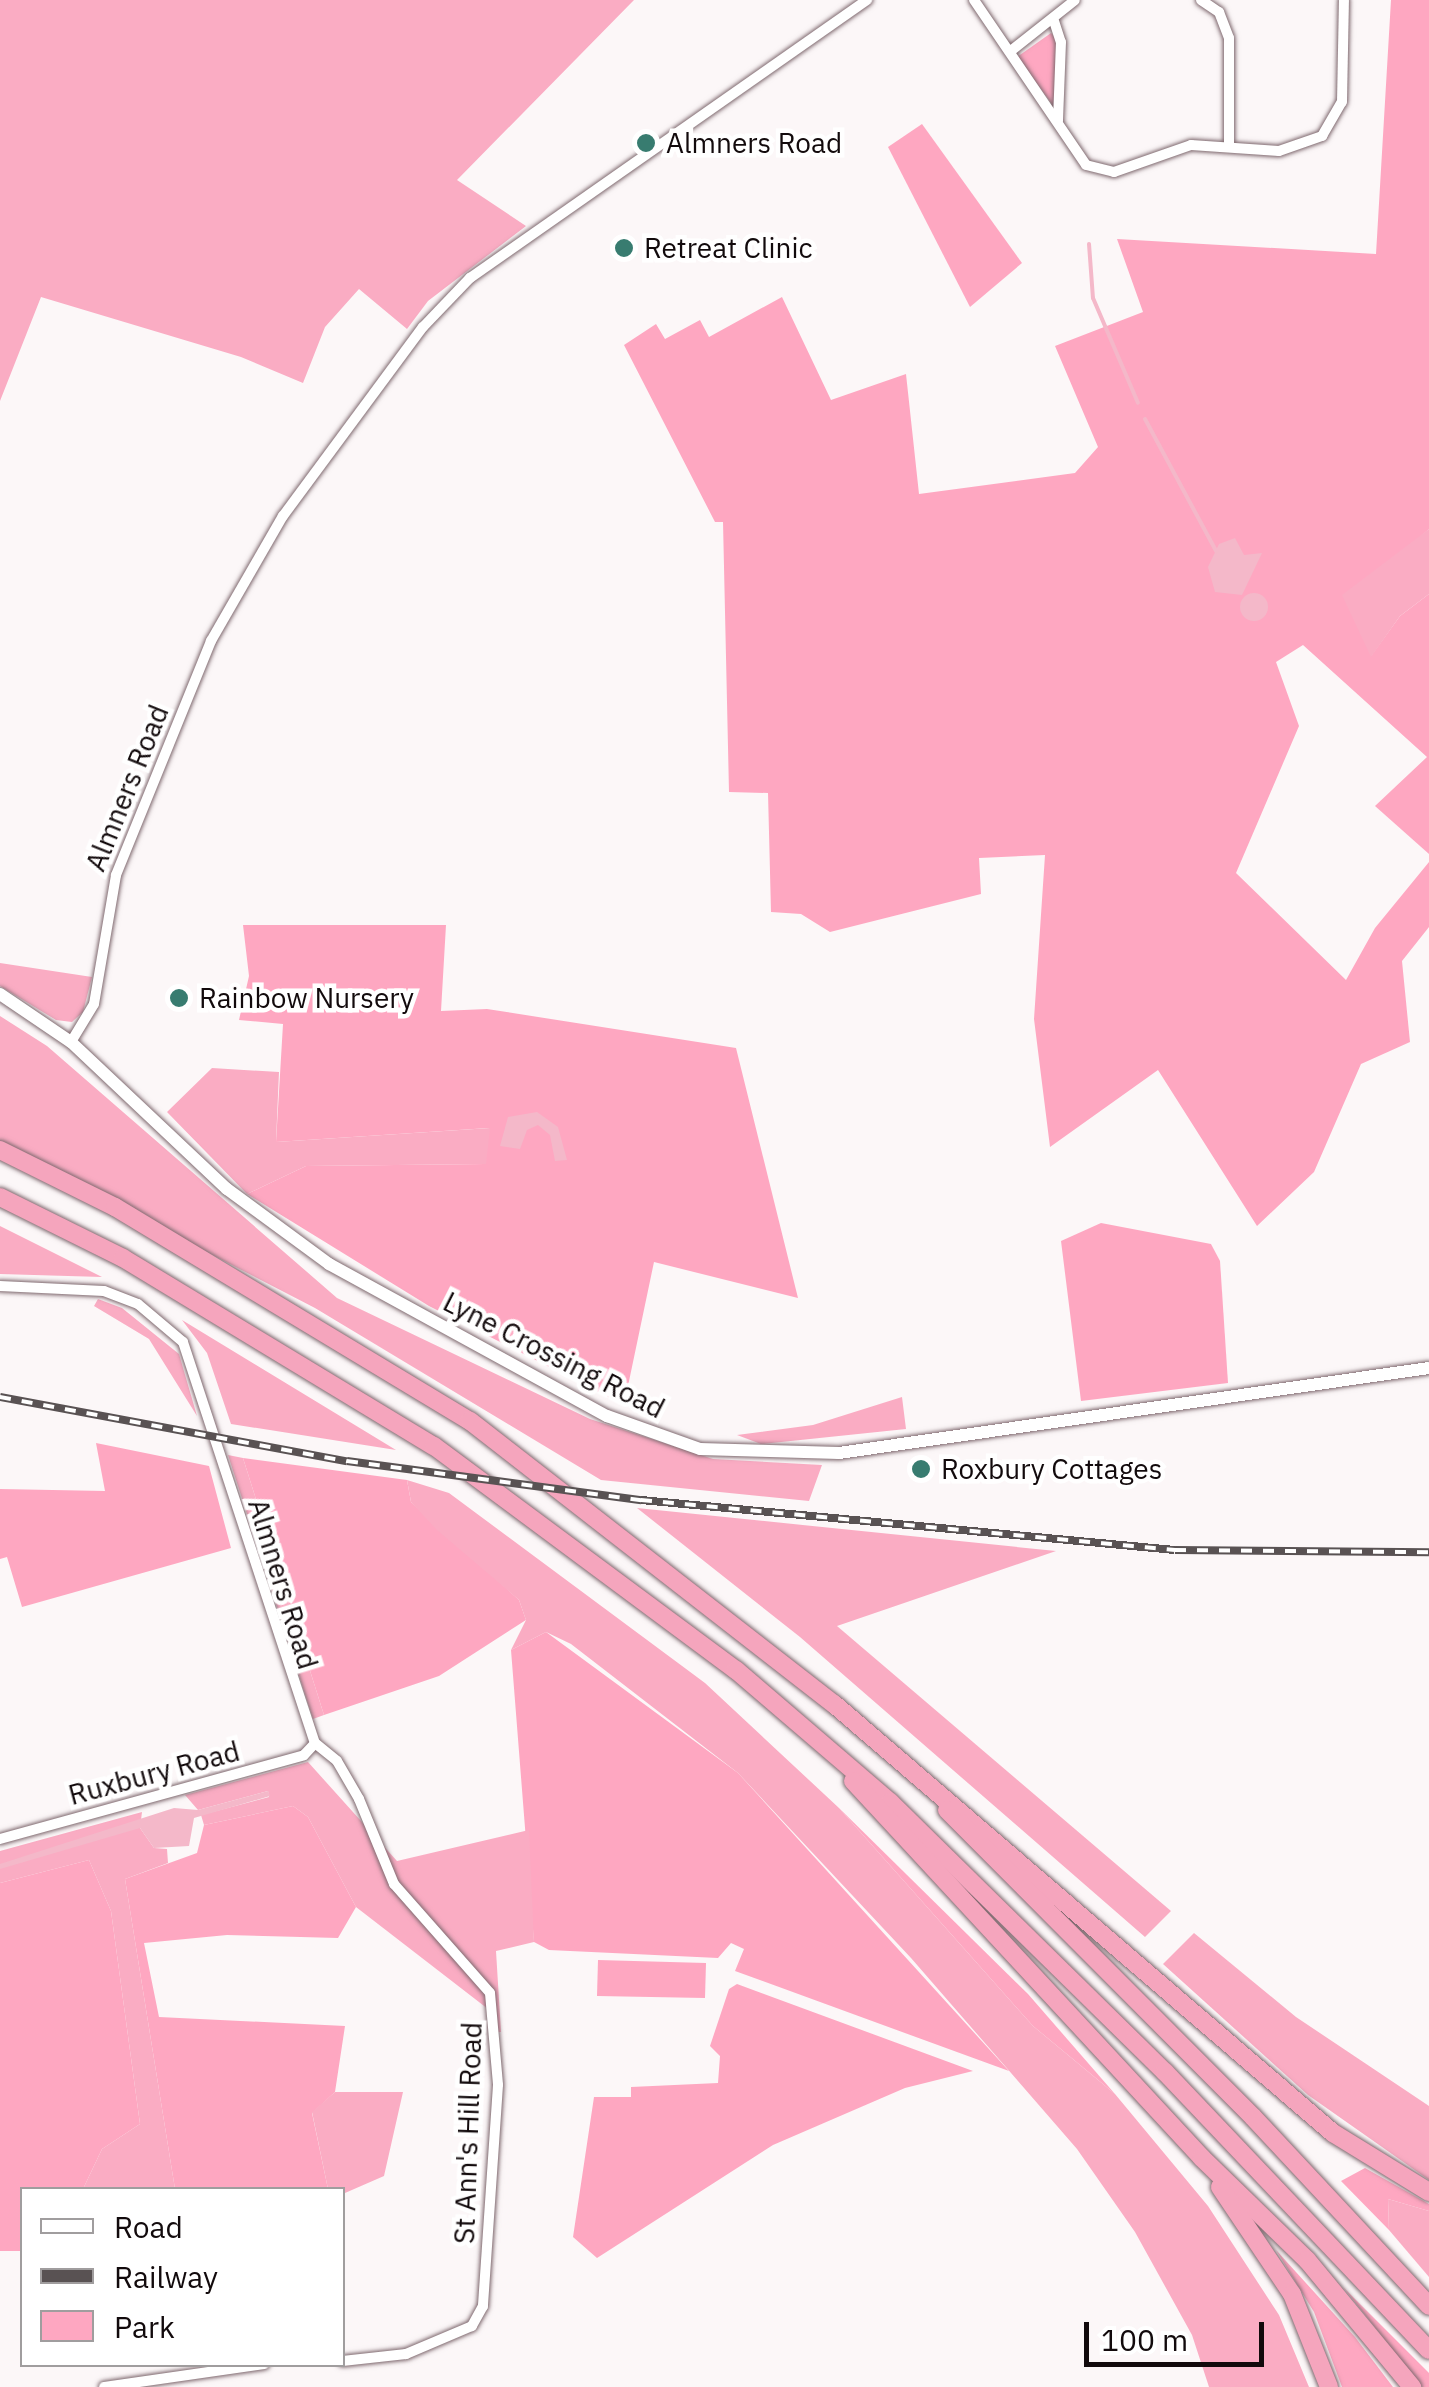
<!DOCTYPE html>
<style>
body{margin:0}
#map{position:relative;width:1429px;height:2387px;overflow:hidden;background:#fcf7f8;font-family:"IBM Plex Sans",sans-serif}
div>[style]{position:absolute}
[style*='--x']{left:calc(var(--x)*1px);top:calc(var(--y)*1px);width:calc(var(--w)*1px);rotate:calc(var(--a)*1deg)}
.green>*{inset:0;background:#fea7c1}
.forest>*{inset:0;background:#faacc3}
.water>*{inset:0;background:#f4b8c9}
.round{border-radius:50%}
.stream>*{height:4px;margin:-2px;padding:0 2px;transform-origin:2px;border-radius:2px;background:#f4b8c9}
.roads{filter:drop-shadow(0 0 2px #7f696f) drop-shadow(0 0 2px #7f696f)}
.minor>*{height:10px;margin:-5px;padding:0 5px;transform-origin:5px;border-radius:5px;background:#fff}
.tertiary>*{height:12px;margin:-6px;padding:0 6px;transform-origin:6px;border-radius:6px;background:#fff}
.motorway>*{height:18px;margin:-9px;padding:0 9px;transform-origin:9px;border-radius:9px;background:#f5a5bd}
.rail>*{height:8px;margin-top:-4px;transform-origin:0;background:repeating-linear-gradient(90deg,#fff 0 11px,#595253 0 22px);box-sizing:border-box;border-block:2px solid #595253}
.dots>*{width:28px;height:28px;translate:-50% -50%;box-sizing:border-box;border:5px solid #fff;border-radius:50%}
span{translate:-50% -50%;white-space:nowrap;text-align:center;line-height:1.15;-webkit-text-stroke:9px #fff;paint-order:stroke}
.poi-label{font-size:28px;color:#120a0c}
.left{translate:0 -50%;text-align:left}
.street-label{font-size:28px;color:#120a0c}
.legend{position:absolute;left:20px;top:2187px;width:325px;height:180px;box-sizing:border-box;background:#fff;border:2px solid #a09d9e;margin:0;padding:12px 18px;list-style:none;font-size:30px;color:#120a0c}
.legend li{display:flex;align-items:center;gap:20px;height:50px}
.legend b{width:50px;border:2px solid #a09d9e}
.scale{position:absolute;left:1084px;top:2322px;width:180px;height:45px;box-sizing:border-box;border:5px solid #120a0c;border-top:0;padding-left:12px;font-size:30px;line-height:35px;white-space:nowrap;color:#120a0c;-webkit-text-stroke:8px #fff;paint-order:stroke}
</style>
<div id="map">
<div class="green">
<div style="clip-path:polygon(1391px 0,1429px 0,1429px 529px,1392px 562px,1371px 656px,1400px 616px,1429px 594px,1429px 854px,1375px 806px,1427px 757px,1303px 645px,1276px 662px,1299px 726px,1236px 873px,1346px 980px,1375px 928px,1429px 862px,1429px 927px,1402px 961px,1410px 1042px,1361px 1064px,1314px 1172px,1257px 1226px,1158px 1070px,1050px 1147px,1034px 1019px,1045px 855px,979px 858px,981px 894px,830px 932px,801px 914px,771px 912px,768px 793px,729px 792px,723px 522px,715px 522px,624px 345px,656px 324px,665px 339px,700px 320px,709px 337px,782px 297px,831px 400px,906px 374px,919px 494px,1075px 473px,1098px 447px,1055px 346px,1143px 312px,1117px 239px,1376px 254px)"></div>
<div style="clip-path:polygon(1051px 33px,1056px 38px,1055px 108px,1017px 57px)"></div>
<div style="clip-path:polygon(922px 124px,1022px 263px,970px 307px,888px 147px)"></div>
<div style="clip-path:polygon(243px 925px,446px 925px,441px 1011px,487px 1009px,736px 1048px,798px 1298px,654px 1262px,624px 1405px,429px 1306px,247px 1194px,306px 1166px,485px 1164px,489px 1128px,276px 1142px,283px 1024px,239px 1020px,249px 976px)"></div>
<div style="clip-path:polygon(1101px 1223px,1211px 1244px,1220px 1261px,1228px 1383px,1081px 1401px,1061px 1241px)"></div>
<div style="clip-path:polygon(96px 1443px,209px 1466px,231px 1548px,22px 1607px,7px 1557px,0 1559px,0 1489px,105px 1491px)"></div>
<div style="clip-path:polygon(243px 1458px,407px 1480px,411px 1502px,519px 1600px,526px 1620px,439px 1676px,324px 1715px)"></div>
<div style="clip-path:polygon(546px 1632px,738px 1773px,1009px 2071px,735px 1971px,744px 1949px,731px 1943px,718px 1958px,549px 1950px,534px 1942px,511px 1650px)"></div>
<div style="clip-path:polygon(293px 1806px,308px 1817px,356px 1907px,338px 1938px,227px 1935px,144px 1943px,159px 2017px,345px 2026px,335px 2092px,312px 2113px,328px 2189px,175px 2189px,125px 1879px,197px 1853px,204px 1825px)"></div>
<div style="clip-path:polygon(839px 1808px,1028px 1994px,1115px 2094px,1033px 2026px)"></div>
<div style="clip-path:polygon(89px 1860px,111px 1911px,140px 2124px,102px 2149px,83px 2189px,22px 2190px,22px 2251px,0 2251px,0 1883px)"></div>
<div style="clip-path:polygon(598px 1960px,706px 1963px,705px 1998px,597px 1996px)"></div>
<div style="clip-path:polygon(737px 1984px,973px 2071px,905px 2088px,773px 2145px,597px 2258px,573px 2237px,594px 2097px,631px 2097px,631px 2087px,718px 2083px,720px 2056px,710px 2046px,729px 1989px)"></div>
<div style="clip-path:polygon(1365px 2168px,1429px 2204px,1429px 2211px,1388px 2199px,1389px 2230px,1341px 2181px)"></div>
<div style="clip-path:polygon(1276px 2250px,1355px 2337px,1393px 2387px,1342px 2387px,1314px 2312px)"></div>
<div style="clip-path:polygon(1343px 2287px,1429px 2373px,1429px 2387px,1422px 2387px)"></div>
</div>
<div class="forest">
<div style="clip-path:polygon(0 0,634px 0,457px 180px,526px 226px,428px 301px,407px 329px,359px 289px,325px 327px,303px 383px,241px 357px,41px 297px,0 401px)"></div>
<div style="clip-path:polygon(1429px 529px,1429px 594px,1400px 616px,1371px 657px,1342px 595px)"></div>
<div style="clip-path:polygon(0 963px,92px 977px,83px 1012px,72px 1022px,56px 1020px,0 986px)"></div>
<div style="clip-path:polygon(0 1016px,47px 1046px,337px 1298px,590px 1419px,713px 1459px,822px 1465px,809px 1501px,601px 1480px,315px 1308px,0 1145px)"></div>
<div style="clip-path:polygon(212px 1068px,279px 1072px,276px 1142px,490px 1128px,486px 1164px,306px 1166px,247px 1194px,167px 1112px)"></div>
<div style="clip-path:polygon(0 1226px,102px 1277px,0 1274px)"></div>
<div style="clip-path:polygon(98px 1299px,122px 1308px,179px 1354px,197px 1416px,149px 1339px,94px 1306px)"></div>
<div style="clip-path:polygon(182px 1320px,396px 1450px,231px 1424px,207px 1353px)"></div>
<div style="clip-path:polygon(902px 1397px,906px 1429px,761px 1444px,737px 1435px,813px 1425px)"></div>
<div style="clip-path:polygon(228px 1455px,243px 1458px,324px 1715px,313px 1719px)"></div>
<div style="clip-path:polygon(407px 1480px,449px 1493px,705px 1683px,839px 1808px,1033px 2026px,1115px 2094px,1208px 2206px,1279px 2315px,1309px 2387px,1209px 2387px,1192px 2335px,1135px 2232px,1077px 2149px,911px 1958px,738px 1773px,571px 1644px,546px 1632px,511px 1650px,526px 1620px,519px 1600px,437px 1530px,411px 1502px)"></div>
<div style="clip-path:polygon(637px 1508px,1056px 1551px,837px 1626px,1171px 1911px,1145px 1937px,800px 1637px)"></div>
<div style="clip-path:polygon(308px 1762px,397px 1861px,529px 1830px,534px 1942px,496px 1951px,501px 2032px,489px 2032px,488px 2009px,356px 1907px,308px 1817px,293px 1806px,204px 1825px,201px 1815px,269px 1797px,268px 1791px,198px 1810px,185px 1795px)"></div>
<div style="clip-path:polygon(142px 1812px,140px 1828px,154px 1848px,167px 1849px,168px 1863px,125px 1879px,175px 2189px,83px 2189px,102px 2149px,140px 2124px,111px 1911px,89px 1860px,0 1883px,0 1851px)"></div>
<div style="clip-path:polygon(1194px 1933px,1296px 2017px,1429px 2106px,1429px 2180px,1308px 2095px,1163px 1964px)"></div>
<div style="clip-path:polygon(335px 2092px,403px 2092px,384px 2176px,345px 2193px,344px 2266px,342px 2190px,328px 2189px,312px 2112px)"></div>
<div style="clip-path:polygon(1388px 2199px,1429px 2211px,1429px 2277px,1389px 2230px)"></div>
</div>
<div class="water">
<div style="clip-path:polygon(1235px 538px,1244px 555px,1262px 553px,1242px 595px,1215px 592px,1208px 567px,1219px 544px)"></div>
<div class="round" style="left:1240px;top:593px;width:28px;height:28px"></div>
<div style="clip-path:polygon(537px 1112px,558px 1127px,567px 1160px,555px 1161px,550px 1135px,538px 1125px,527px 1130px,520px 1149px,500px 1146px,508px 1117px)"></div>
<div style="clip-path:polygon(268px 1791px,270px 1796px,194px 1818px,189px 1846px,154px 1848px,140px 1828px,0 1869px,0 1864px,174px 1808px,198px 1810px)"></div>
</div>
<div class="stream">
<div style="--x:1089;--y:244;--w:54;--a:85.8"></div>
<div style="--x:1093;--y:298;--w:114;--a:66.8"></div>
<div style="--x:1145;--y:419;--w:150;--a:61.7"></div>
</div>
<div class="roads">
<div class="minor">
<div style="--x:974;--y:0;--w:199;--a:55.8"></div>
<div style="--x:1086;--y:165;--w:29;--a:14"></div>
<div style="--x:1114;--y:172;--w:82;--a:-19.3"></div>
<div style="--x:1191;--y:145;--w:88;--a:3.9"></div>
<div style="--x:1279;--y:151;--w:46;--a:-19.2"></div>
<div style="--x:1322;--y:136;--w:39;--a:-60"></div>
<div style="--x:1342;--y:102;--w:102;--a:-88.9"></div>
<div style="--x:1201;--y:0;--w:22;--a:34"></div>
<div style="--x:1219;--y:12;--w:28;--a:69"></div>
<div style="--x:1229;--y:38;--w:108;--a:90"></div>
<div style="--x:1054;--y:21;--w:22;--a:72"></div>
<div style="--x:1061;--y:42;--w:79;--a:92.2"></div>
<div style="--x:1012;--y:50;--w:80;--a:-38.4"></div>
<div style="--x:71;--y:1042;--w:44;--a:-58.8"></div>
<div style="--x:94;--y:1004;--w:131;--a:-80.3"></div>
<div style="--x:116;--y:875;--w:253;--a:-67.9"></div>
<div style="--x:211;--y:641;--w:144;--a:-60.1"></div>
<div style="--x:283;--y:516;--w:235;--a:-53.5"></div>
<div style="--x:423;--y:327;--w:68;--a:-46.2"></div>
<div style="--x:470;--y:278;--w:485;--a:-35"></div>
<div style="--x:0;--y:1286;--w:104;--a:2.8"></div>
<div style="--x:104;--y:1291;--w:36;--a:21"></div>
<div style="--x:138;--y:1304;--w:59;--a:40.2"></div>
<div style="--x:183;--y:1342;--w:422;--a:71.8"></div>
<div style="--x:315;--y:1743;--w:28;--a:39"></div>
<div style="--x:337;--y:1761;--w:44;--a:59.9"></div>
<div style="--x:359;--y:1799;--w:92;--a:67.6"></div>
<div style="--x:394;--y:1884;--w:145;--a:48.6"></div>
<div style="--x:490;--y:1993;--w:92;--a:85"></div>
<div style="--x:498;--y:2085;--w:222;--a:93.9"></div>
<div style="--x:483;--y:2306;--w:23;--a:119"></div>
<div style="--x:472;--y:2326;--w:72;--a:157"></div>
<div style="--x:406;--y:2354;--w:64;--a:173.8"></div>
<div style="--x:0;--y:1839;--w:315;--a:-15.4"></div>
<div style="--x:304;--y:1755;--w:16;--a:-47"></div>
<div style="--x:104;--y:2387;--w:162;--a:-8.2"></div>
</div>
<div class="tertiary">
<div style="--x:0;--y:994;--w:86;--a:34.1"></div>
<div style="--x:71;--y:1042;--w:214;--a:43.3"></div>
<div style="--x:227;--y:1189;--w:127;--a:36.3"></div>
<div style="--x:329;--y:1264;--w:317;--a:28.7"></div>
<div style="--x:607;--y:1416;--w:99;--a:19.5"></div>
<div style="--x:700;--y:1449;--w:139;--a:1.6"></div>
<div style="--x:839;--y:1453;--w:596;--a:-8.2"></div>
</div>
<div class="motorway">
<div style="--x:0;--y:1150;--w:128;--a:26.4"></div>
<div style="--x:115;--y:1207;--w:415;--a:31.1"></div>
<div style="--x:470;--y:1421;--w:461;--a:37.9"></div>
<div style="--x:834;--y:1704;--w:658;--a:40.69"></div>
<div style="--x:1333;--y:2133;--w:113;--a:31.6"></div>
<div style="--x:0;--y:1197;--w:137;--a:26.4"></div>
<div style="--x:123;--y:1258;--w:363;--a:31.2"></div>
<div style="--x:434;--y:1446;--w:376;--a:36.6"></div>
<div style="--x:736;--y:1670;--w:203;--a:40.6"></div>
<div style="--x:890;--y:1802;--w:385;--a:44.5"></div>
<div style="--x:1165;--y:2072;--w:383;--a:46.5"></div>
<div style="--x:853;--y:1781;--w:514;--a:47.21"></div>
<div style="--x:1202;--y:2158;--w:146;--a:44.2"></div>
<div style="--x:1307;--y:2260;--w:165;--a:50.4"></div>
<div style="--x:947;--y:1810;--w:433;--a:45.1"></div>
<div style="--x:1253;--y:2117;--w:258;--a:47"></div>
<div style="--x:1220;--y:2187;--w:129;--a:56.1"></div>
<div style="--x:1292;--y:2294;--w:100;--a:68.3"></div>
</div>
</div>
<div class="rail">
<div style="--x:0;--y:1397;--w:353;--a:10.5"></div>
<div style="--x:347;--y:1461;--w:297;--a:7.6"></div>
<div style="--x:641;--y:1500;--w:536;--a:5.35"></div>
<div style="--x:1175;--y:1550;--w:254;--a:0.5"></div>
</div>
<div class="dots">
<div style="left:646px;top:143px;background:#387c70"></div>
<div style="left:624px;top:248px;background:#387c70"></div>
<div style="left:179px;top:998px;background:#387c70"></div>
<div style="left:921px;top:1469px;background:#387c70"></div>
</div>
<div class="poi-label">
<span class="left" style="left:666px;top:143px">Almners Road</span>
<span class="left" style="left:644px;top:248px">Retreat Clinic</span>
<span class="left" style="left:199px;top:998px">Rainbow Nursery</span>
<span class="left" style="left:941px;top:1469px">Roxbury Cottages</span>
</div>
<div class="street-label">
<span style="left:127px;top:788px;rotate:-68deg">Almners Road</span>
<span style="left:554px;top:1355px;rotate:27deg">Lyne Crossing Road</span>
<span style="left:283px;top:1584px;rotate:73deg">Almners Road</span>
<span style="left:154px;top:1773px;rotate:-15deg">Ruxbury Road</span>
<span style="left:468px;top:2133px;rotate:-88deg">St Ann's Hill Road</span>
</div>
<ul class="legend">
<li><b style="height:12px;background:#fff"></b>Road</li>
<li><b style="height:12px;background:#595253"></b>Railway</li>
<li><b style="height:28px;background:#fea7c1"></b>Park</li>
</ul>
<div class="scale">100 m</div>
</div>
